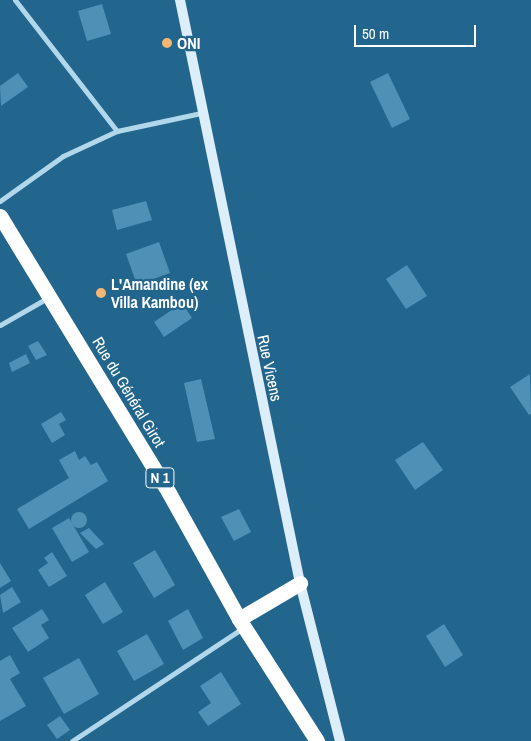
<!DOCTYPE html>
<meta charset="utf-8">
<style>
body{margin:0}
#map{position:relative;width:531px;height:741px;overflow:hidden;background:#22658d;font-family:"Archivo Narrow",sans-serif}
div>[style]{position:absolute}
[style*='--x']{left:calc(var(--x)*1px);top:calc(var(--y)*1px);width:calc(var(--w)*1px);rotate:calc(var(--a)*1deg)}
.building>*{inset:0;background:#4f91b6}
.round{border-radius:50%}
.street>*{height:5px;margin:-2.5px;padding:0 2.5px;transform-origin:2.5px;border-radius:2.5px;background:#b1d7eb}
.secondary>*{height:10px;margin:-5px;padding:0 5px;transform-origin:5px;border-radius:5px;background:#dceef9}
.highway>*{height:15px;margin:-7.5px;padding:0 7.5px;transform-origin:7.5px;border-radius:7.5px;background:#fff}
.dots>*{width:14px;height:14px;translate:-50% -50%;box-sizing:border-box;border:2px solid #22658d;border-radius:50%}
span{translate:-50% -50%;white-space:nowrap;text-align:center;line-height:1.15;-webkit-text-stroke:4.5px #22658d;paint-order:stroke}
.shield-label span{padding:1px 4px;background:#22658d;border:1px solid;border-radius:4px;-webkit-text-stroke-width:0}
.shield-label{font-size:15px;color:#fff;font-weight:700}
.poi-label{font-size:16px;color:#fff;font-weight:700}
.left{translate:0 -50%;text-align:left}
.street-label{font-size:16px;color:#fff}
.scale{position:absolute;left:354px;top:25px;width:122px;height:22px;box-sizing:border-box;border:2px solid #fff;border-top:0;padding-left:6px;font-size:15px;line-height:18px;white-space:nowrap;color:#fff;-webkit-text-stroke:4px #22658d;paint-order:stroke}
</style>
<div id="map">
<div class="building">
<div style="clip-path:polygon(102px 4px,111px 34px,87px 41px,78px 11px)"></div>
<div style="clip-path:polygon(18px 73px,28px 87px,1px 106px,0 86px)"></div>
<div style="clip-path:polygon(388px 73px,410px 119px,392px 128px,370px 82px)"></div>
<div style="clip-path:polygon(146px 201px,152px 220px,117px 230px,112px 210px)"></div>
<div style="clip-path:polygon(159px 242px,170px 273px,137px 285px,126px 254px)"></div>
<div style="clip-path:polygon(407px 265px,427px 296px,406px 309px,386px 279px)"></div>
<div style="clip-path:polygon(182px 303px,192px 318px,164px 337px,154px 322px)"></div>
<div style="clip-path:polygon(38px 341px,47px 355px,36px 360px,28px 346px)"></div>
<div style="clip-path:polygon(26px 354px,30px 363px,12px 372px,9px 363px)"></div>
<div style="clip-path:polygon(530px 374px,531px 414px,529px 415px,510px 387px)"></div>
<div style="clip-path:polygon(201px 379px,215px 439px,197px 442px,184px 383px)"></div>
<div style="clip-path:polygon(61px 412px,66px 420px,59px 424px,65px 435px,52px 443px,41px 424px)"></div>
<div style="clip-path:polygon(423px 442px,443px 470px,415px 490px,395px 460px)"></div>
<div style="clip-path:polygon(75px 451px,79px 460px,85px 456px,91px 465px,97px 462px,108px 481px,29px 529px,17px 509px,69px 478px,59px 460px)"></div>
<div style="clip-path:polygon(239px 509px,251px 532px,234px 541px,221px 517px)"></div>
<div class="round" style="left:71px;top:512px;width:16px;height:16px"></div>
<div style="clip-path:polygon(69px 518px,89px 552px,72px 562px,52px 528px)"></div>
<div style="clip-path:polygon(89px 528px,104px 544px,96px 549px,80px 533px)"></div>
<div style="clip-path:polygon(155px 550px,175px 585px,154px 598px,133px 563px)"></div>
<div style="clip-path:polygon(52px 552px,67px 576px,49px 587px,38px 570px,48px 563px,44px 558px)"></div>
<div style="clip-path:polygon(0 563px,11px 581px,0 588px)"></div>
<div style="clip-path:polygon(105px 582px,123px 612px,103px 624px,85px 595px)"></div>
<div style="clip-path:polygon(12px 587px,21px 602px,3px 613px,0 595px)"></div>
<div style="clip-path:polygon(42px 609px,49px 620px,41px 625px,49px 638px,28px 652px,12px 628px)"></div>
<div style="clip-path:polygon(188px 609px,203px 638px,183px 650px,168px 621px)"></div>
<div style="clip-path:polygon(444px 624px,463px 655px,445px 667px,426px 636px)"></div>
<div style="clip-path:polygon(147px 634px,164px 664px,134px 681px,117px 651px)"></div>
<div style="clip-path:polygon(10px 655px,20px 673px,10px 679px,26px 706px,0 721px,0 661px)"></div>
<div style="clip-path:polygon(79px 658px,99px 694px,64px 714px,43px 678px)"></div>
<div style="clip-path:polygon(221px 672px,241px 704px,208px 726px,198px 712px,211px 703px,200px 686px)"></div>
<div style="clip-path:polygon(60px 716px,70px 730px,57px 739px,47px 725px)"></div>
</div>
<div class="street">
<div style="--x:15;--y:0;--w:166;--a:52.1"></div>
<div style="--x:0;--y:201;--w:77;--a:-35.5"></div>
<div style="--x:63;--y:156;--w:60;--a:-24.8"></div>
<div style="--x:117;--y:131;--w:86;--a:-12.1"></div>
<div style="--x:0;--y:325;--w:56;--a:-29.7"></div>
<div style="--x:72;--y:741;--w:205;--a:-33.5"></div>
</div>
<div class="secondary">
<div style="--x:180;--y:0;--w:595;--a:78.37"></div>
<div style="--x:300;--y:583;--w:163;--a:75.8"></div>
</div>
<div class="highway">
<div style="--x:0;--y:216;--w:324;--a:58.6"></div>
<div style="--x:169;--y:493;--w:144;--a:60.9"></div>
<div style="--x:239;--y:619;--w:145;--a:57.4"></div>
<div style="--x:239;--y:619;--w:71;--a:-30.5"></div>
</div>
<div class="dots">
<div style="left:167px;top:43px;background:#f7b773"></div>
<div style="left:101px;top:293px;background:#f7b773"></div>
</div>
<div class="shield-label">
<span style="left:160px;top:478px">N 1</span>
</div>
<div class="poi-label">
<span class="left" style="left:177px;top:43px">ONI</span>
<span class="left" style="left:111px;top:293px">L'Amandine (ex<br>Villa Kambou)</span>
</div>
<div class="street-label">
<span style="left:270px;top:368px;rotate:78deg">Rue Vicens</span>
<span style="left:129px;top:392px;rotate:59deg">Rue du Général Girot</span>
</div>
<div class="scale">50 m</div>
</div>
